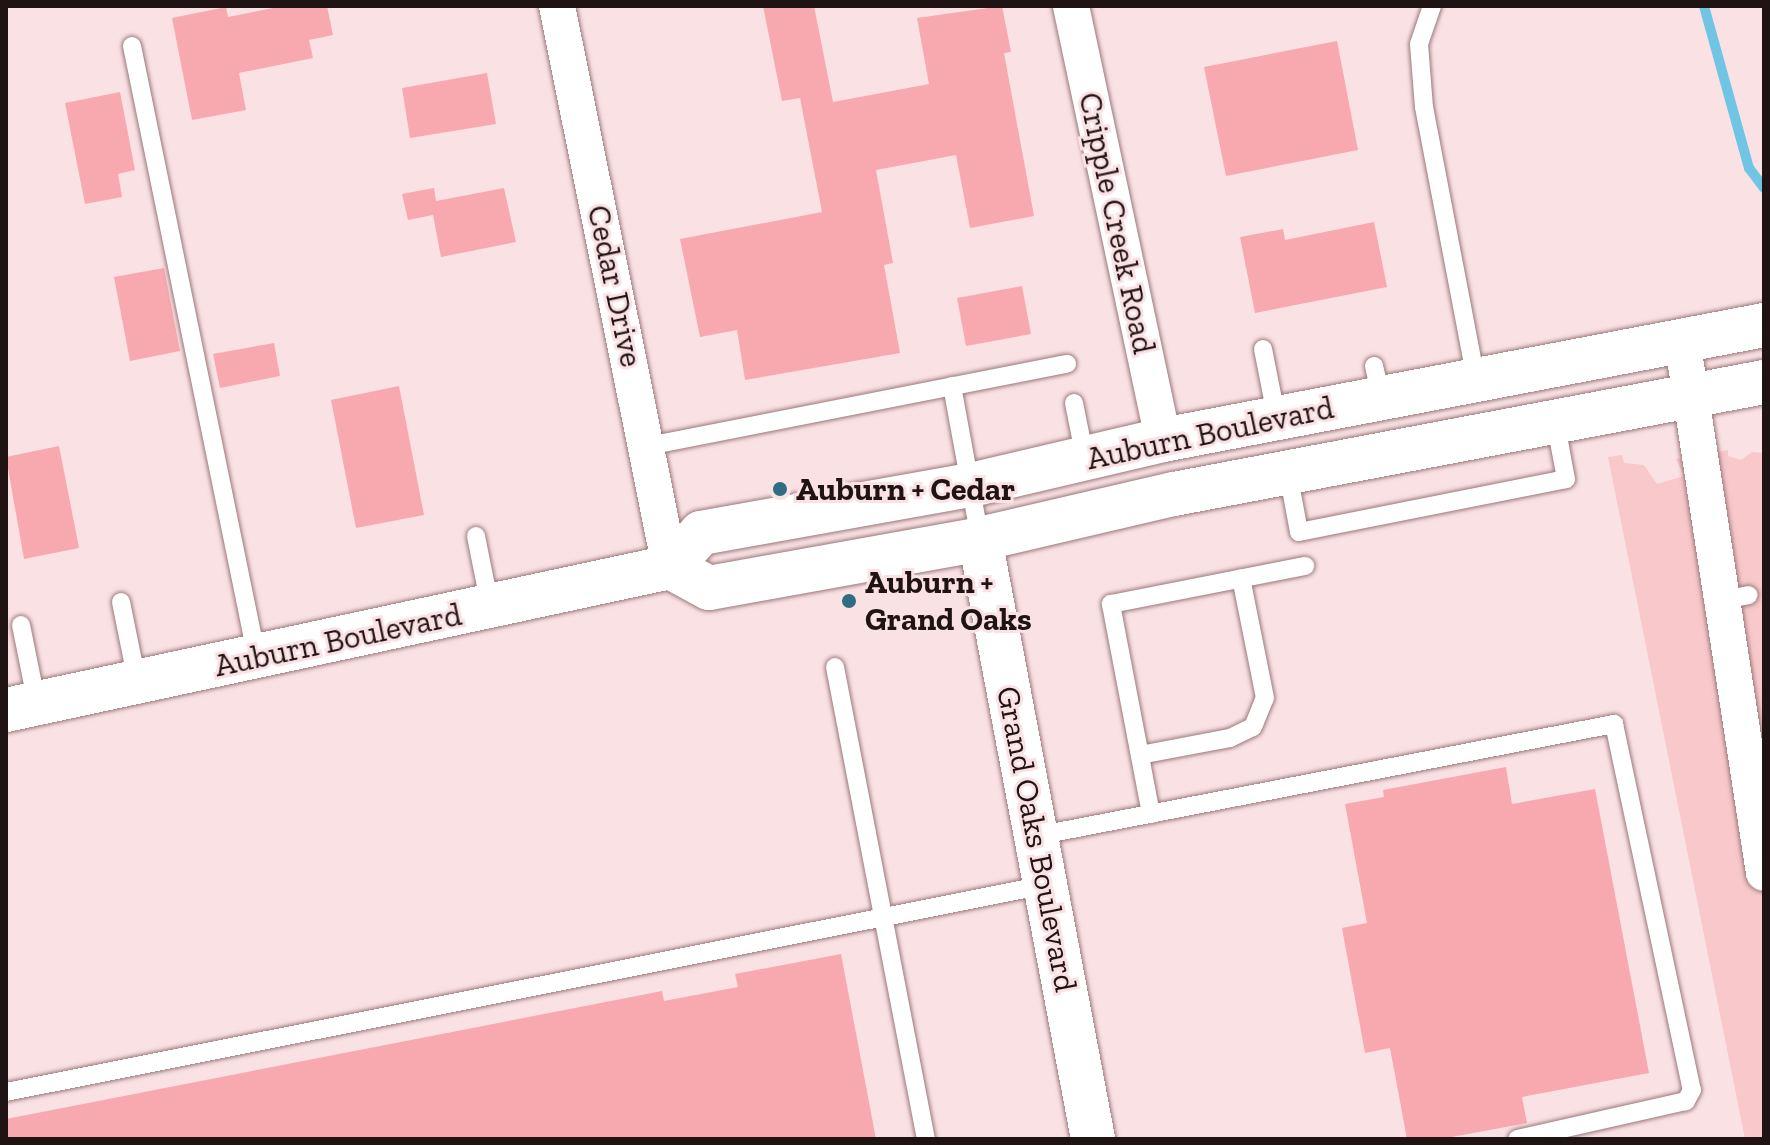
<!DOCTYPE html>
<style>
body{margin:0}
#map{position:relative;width:1770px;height:1145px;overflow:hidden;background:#fae2e4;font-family:"Zilla Slab",serif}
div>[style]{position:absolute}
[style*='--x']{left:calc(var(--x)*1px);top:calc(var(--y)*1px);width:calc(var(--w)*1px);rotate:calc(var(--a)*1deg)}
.green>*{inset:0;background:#f8c8cb}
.stream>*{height:10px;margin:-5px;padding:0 5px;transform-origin:5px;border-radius:5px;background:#6fc5e3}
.building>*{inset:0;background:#f7a9af}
.roads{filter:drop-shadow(0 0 2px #9b787a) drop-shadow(0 0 2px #9b787a)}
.lane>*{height:18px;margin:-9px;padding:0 9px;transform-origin:9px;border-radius:9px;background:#fff}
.street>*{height:36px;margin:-18px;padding:0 18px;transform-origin:18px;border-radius:18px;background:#fff}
.secondary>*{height:44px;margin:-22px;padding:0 22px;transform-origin:22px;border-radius:22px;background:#fff}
.dots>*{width:22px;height:22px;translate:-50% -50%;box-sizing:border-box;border:4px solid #fae2e4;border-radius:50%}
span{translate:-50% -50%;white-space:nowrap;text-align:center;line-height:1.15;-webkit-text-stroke:6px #fae2e4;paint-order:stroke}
.street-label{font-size:32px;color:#201314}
.poi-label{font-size:32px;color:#201314;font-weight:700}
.left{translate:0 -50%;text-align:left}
.frame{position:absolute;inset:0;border:8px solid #201314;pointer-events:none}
</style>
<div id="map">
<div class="green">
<div style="clip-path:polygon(1728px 450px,1728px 456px,1741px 460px,1752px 452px,1764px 453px,1764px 1139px,1745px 1139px,1608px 457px,1622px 455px,1624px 463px,1644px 465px,1657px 484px,1684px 476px,1676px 459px)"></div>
</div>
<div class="stream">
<div style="--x:1704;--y:6;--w:168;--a:74.5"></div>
<div style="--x:1749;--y:168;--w:25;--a:53"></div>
</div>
<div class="building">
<div style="clip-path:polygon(283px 6px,327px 6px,333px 35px,309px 40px,313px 58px,239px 73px,246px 110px,192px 120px,172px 18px,226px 7px,228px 17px)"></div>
<div style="clip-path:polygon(763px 6px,814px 6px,833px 102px,929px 84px,917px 18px,1002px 6px,1011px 52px,1004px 53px,1034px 216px,970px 228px,956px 155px,876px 170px,893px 263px,884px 265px,900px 353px,745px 380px,737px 330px,700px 337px,680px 239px,822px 212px,800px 98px,782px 101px)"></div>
<div style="clip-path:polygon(1337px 41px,1358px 150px,1226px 176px,1204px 67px)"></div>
<div style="clip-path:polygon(487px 73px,496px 124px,410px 138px,402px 88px)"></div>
<div style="clip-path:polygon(120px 92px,135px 170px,118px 174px,122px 197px,85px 204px,65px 103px)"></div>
<div style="clip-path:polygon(434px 188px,436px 201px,504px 188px,516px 242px,441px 257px,433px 215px,408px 220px,402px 194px)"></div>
<div style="clip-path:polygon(1374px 222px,1387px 287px,1255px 313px,1240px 237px,1283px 229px,1285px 240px)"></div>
<div style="clip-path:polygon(164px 268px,180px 351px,130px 361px,114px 277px)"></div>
<div style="clip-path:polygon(1022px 286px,1031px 334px,966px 346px,957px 298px)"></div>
<div style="clip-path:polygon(274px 343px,280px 376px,220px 388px,213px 354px)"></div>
<div style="clip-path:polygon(399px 386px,424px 515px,356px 528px,331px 400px)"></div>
<div style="clip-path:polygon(59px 446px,79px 548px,24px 559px,6px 457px)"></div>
<div style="clip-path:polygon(1506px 767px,1512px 804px,1595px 789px,1649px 1073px,1522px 1097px,1527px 1123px,1441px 1139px,1407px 1139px,1390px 1048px,1365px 1053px,1342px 928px,1367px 923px,1345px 804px,1384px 797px,1383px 790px)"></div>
<div style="clip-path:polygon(841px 954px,876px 1139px,6px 1139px,6px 1119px,662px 991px,664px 1001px,738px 987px,735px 974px)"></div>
</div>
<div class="roads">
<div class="lane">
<div style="--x:1432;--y:6;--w:40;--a:108.9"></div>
<div style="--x:1419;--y:44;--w:63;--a:85.5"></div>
<div style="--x:1424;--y:107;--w:277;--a:79.2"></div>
<div style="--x:132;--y:46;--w:625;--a:78.46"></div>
<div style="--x:1263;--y:349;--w:72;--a:78.8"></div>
<div style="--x:1374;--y:366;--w:32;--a:77"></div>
<div style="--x:952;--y:386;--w:156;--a:79.6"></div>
<div style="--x:1074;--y:403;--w:56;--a:78.7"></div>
<div style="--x:648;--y:446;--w:427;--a:-11.1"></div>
<div style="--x:1288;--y:473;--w:60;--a:79.4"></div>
<div style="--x:1299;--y:532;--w:272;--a:-11.2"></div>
<div style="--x:1566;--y:479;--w:60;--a:-100.6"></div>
<div style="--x:476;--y:536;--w:71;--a:78.7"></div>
<div style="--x:1723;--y:600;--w:26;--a:-11"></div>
<div style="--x:121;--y:602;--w:81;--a:78.6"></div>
<div style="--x:21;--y:625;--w:81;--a:78.6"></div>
<div style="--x:835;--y:667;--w:481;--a:79.1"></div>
<div style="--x:1140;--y:755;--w:92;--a:-10.7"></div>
<div style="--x:1230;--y:738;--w:25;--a:-26"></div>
<div style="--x:1253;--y:727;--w:31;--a:-68"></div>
<div style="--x:1265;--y:698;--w:122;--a:-101.3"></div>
<div style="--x:1151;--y:814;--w:214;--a:-100.8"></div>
<div style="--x:1111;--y:604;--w:198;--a:-11.1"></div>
<div style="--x:1036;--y:836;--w:589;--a:-10.97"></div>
<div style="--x:1614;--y:724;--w:374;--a:78"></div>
<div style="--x:1692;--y:1090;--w:13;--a:119"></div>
<div style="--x:1686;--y:1101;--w:173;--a:167.3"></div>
<div style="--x:6;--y:1092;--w:1059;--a:-11.27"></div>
</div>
<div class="street">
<div style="--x:557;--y:6;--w:572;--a:78.61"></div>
<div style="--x:1071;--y:6;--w:444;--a:78"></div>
<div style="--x:1682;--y:339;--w:540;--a:81.27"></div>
</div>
<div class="secondary">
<div style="--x:980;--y:539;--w:611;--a:79.33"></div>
<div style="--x:670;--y:567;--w:44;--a:28.3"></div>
<div style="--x:709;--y:588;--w:275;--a:-10.2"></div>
<div style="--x:980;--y:539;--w:199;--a:-13.1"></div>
<div style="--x:1174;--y:494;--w:601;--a:-10.75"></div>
<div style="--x:6;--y:710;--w:679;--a:-12.15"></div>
<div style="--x:670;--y:567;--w:46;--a:-47.6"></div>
<div style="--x:701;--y:533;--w:274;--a:-10.1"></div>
<div style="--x:971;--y:485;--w:197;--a:-13.2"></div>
<div style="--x:1163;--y:440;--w:612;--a:-10.83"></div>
</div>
</div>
<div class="dots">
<div style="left:780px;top:489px;background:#2e6d82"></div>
<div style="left:849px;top:601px;background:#2e6d82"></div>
</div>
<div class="street-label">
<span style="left:1117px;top:223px;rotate:78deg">Cripple Creek Road</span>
<span style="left:615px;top:286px;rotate:78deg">Cedar Drive</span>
<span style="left:1210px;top:433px;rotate:-12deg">Auburn Boulevard</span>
<span style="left:338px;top:640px;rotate:-12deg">Auburn Boulevard</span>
<span style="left:1037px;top:839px;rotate:79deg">Grand Oaks Boulevard</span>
</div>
<div class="poi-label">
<span class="left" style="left:796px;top:489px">Auburn + Cedar</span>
<span class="left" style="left:865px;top:601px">Auburn +<br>Grand Oaks</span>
</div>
<div class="frame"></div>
</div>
